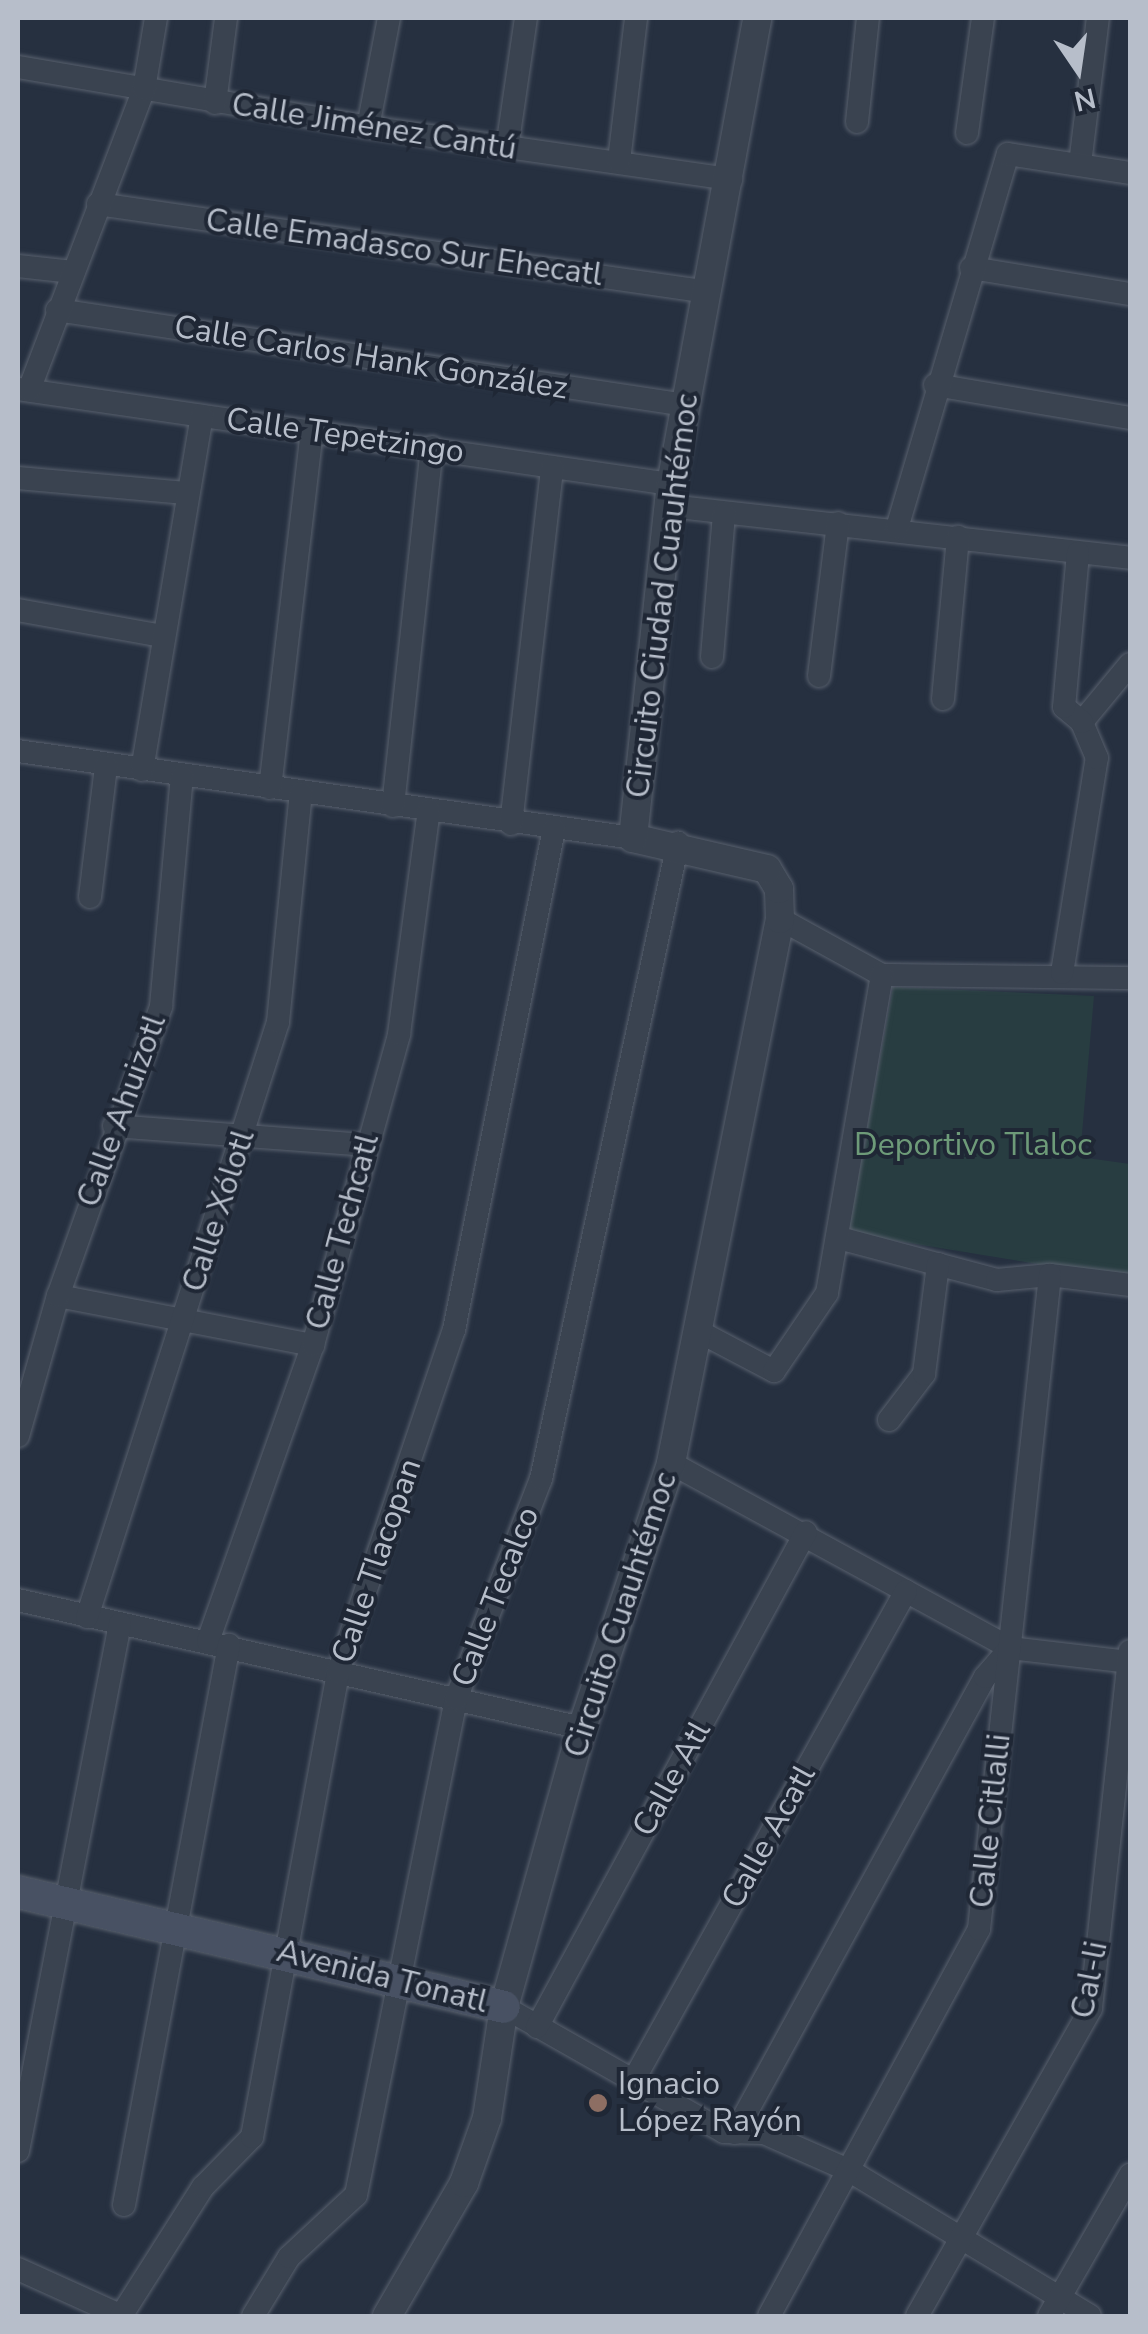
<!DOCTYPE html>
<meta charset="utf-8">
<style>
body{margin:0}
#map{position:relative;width:1148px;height:2334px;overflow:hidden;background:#263040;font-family:"Nunito Sans",sans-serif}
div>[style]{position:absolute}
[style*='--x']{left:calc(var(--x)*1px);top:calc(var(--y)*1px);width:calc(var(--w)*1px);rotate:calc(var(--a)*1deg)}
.green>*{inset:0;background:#283d41}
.roads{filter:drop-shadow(0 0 2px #58606d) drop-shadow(0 0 2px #58606d)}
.minor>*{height:22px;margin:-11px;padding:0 11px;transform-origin:11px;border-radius:11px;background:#3a4350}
.tertiary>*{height:28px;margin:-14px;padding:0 14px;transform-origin:14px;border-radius:14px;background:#3a4350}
.secondary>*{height:32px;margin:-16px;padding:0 16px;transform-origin:16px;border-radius:16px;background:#485163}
.dots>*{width:28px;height:28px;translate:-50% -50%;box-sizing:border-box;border:5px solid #1f2735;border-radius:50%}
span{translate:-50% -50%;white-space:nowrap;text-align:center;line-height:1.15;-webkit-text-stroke:8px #1f2735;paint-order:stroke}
.street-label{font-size:32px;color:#b7beca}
.park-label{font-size:32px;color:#6e9b79}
.poi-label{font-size:32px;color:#b7beca}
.left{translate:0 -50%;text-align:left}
.frame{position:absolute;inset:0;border:20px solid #b7beca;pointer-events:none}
.north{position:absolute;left:1028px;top:20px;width:100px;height:100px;-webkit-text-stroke:8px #1f2735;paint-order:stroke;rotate:167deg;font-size:28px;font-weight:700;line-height:40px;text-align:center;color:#b7beca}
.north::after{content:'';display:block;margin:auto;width:35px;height:45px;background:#b7beca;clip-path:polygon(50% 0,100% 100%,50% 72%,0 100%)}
</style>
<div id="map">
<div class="green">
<div style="clip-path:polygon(893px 987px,1094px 996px,1080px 1157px,1130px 1164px,1130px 1279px,848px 1233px)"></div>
</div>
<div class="roads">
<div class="minor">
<div style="--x:18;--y:67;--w:355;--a:9.7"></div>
<div style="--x:368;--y:127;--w:367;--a:8.2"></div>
<div style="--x:215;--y:103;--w:86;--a:-82.6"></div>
<div style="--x:857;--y:122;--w:105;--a:-84"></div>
<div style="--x:368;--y:127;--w:111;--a:-79.1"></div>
<div style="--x:967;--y:133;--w:116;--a:-82.1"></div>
<div style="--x:507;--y:148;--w:131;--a:-81.7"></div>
<div style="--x:619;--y:161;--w:144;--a:-83.2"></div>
<div style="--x:1080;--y:164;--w:147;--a:-83"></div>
<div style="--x:98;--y:204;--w:617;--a:8.2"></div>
<div style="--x:18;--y:266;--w:55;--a:6.2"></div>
<div style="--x:971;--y:268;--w:161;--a:9.3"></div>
<div style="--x:57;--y:310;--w:635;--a:8.6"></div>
<div style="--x:935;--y:385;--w:198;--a:9.6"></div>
<div style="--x:18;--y:389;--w:660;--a:8.28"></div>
<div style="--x:29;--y:390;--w:322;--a:-69.1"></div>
<div style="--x:144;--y:89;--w:72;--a:-80.4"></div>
<div style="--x:18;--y:478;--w:168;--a:5.1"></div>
<div style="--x:669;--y:506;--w:464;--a:6.4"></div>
<div style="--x:897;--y:528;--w:390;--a:-73.5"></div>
<div style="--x:1008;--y:154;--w:123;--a:8.9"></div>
<div style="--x:18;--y:610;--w:146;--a:10.2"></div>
<div style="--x:712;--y:657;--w:144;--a:-85.2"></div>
<div style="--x:819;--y:676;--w:154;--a:-82.9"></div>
<div style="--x:943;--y:699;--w:163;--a:-84.7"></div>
<div style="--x:1082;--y:722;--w:75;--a:-50.4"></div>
<div style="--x:18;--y:751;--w:621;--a:8.05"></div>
<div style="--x:142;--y:770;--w:359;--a:-80.4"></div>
<div style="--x:270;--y:788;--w:359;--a:-83.3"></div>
<div style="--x:393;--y:806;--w:361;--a:-83.8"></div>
<div style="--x:511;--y:824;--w:359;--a:-83.4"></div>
<div style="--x:90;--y:897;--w:132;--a:-83"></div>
<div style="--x:780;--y:919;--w:116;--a:28.8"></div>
<div style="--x:882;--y:975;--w:248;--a:0.7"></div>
<div style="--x:1062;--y:973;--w:218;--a:-80.8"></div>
<div style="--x:1097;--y:758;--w:39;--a:-113"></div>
<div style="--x:1082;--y:722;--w:23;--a:-140"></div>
<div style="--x:1064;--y:707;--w:155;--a:-84.8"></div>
<div style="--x:114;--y:1126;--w:254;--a:4.3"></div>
<div style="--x:839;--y:1238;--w:163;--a:14.9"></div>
<div style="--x:997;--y:1280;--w:53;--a:-5.4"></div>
<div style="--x:1050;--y:1275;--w:81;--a:7.1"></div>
<div style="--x:58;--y:1296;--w:260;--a:10.9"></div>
<div style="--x:698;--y:1331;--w:86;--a:27.8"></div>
<div style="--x:774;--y:1371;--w:94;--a:-55.8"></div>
<div style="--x:827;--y:1293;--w:323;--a:-80.2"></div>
<div style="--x:889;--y:1420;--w:58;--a:-52.7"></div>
<div style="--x:924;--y:1374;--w:111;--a:-82.7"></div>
<div style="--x:18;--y:1436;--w:146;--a:-74.1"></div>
<div style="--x:58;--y:1296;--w:308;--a:-70.4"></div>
<div style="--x:161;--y:1006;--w:230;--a:-84.8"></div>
<div style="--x:671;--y:1463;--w:386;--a:28.6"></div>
<div style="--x:1010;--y:1648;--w:121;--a:6.7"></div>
<div style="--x:18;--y:1600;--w:578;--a:12.79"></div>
<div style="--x:87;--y:1617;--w:625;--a:-72.2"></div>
<div style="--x:278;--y:1022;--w:230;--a:-84.3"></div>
<div style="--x:208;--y:1641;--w:314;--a:-70.5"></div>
<div style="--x:313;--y:1345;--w:323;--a:-74.5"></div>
<div style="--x:399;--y:1034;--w:226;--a:-82.4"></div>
<div style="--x:504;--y:2007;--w:253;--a:29.6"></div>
<div style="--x:724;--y:2132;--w:40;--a:1.4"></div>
<div style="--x:764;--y:2133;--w:94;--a:23.8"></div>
<div style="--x:850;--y:2171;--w:280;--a:31.1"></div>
<div style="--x:537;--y:2027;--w:563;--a:-61.48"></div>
<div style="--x:632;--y:2083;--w:563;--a:-60.89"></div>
<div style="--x:735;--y:2133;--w:520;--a:-61.27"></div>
<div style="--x:985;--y:1677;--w:38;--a:-49"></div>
<div style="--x:18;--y:2151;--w:537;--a:-79.05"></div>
<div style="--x:124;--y:2205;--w:570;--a:-79.38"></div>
<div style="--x:18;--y:2269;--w:114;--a:24.3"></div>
<div style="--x:121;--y:2316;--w:153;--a:-57.6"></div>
<div style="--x:203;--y:2187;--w:70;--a:-45.6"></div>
<div style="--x:252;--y:2137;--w:473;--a:-79.5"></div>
<div style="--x:338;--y:1672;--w:361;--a:-71.3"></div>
<div style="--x:454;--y:1330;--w:511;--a:-78.71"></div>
<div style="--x:253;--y:2316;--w:69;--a:-58.6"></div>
<div style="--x:289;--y:2257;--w:91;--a:-42.8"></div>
<div style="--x:356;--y:2195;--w:506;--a:-78.6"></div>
<div style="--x:456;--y:1699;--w:236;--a:-68.9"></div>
<div style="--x:541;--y:1479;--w:651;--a:-77.84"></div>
<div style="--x:769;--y:2316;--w:440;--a:-61.5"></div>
<div style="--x:979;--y:1929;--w:658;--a:-83.8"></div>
<div style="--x:917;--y:2316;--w:354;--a:-60.5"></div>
<div style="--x:1091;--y:2008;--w:359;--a:-83.8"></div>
<div style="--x:1049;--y:2316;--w:163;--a:-60.1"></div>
</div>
<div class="tertiary">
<div style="--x:387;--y:2316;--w:154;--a:-59.9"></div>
<div style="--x:464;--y:2183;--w:69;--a:-70.5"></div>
<div style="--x:487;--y:2118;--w:112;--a:-81.3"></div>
<div style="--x:504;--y:2007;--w:290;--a:-74.4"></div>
<div style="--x:582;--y:1728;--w:280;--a:-71.4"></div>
<div style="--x:671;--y:1463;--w:555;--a:-78.67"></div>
<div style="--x:780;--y:919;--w:30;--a:-92"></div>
<div style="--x:779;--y:889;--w:23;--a:-121"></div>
<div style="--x:767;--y:869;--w:138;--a:-167"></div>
<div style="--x:633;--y:838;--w:356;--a:-83.9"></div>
<div style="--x:671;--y:484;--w:474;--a:-79.5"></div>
</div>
<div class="secondary">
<div style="--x:18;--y:1892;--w:499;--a:13.3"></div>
</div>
</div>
<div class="dots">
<div style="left:598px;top:2103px;background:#8d6e63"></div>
</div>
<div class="street-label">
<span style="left:374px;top:127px;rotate:9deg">Calle Jiménez Cantú</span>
<span style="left:404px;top:248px;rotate:8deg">Calle Emadasco Sur Ehecatl</span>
<span style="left:371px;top:358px;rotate:9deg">Calle Carlos Hank González</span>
<span style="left:345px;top:436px;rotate:8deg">Calle Tepetzingo</span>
<span style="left:663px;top:596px;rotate:-83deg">Circuito Ciudad Cuauhtémoc</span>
<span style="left:122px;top:1111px;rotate:-70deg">Calle Ahuizotl</span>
<span style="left:219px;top:1211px;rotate:-72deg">Calle Xólotl</span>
<span style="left:343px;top:1232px;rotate:-75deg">Calle Techcatl</span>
<span style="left:377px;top:1561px;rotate:-71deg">Calle Tlacopan</span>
<span style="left:496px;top:1597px;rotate:-69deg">Calle Tecalco</span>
<span style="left:621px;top:1615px;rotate:-72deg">Circuito Cuauhtémoc</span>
<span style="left:672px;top:1779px;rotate:-61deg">Calle Atl</span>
<span style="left:991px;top:1821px;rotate:-84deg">Calle Citlalli</span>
<span style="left:769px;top:1837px;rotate:-61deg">Calle Acatl</span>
<span style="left:382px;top:1977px;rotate:14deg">Avenida Tonatl</span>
<span style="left:1090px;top:1980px;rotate:-79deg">Cal-li</span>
</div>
<div class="park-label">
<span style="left:973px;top:1145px">Deportivo Tlaloc</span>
</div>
<div class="poi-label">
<span class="left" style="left:618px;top:2103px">Ignacio<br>López Rayón</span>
</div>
<div class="frame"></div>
<div class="north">N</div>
</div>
